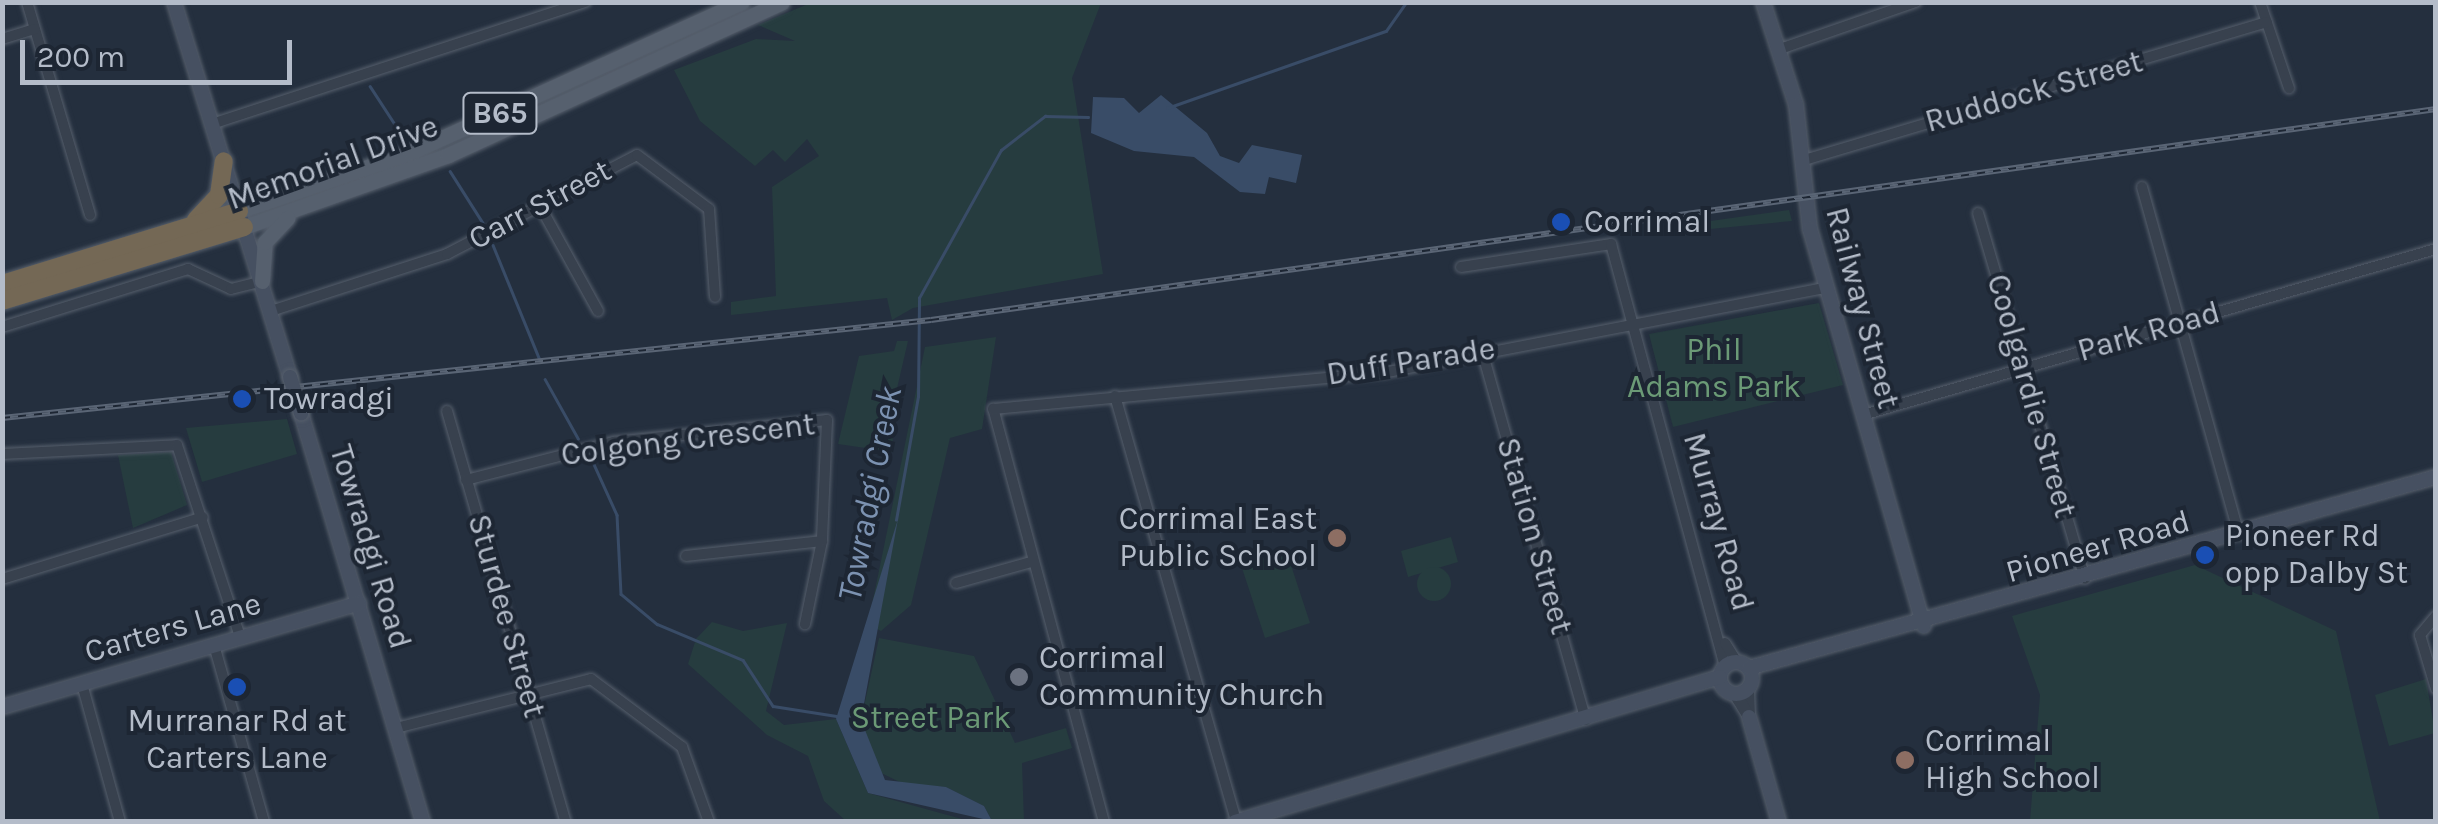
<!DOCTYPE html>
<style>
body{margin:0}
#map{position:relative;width:2438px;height:824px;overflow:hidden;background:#242f3e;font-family:Karla,sans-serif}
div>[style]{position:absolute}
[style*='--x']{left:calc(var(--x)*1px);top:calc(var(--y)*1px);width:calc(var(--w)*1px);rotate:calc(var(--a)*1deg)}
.green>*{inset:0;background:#263c3f}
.round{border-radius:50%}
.water>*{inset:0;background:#394c67}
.stream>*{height:2.5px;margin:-1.25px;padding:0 1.25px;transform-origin:1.25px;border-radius:1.25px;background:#394c67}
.roads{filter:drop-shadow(0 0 2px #565f6c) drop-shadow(0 0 2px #565f6c)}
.minor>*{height:10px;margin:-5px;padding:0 5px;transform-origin:5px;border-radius:5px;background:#38414e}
.tertiary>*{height:12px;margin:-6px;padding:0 6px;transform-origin:6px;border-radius:6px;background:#38414e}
.secondary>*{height:14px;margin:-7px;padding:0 7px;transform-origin:7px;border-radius:7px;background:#465061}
.secondary>.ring{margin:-7px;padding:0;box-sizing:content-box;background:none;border:14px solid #465061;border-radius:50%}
.primary>*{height:15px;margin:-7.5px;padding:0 7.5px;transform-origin:7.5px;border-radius:7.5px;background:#56606e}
.motorway>*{height:18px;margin:-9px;padding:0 9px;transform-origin:9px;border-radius:9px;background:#746855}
.rail>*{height:6px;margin-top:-3px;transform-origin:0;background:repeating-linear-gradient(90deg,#1d2633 0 8px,#5a6575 0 16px);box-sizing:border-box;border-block:2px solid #5a6575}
.bridges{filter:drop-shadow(0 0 2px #565f6c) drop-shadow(0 0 2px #565f6c)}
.secondary-bridge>*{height:14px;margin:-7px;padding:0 7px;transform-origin:7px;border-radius:7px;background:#465061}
.dots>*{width:28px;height:28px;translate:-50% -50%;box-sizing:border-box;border:5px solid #1d2633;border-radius:50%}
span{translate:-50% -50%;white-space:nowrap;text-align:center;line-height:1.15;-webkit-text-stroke:8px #1d2633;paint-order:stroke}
.shield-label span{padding:2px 8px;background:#1d2633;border:2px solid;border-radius:8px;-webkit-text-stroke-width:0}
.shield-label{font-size:30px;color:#b4bcc9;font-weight:700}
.street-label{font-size:32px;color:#b4bcc9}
.poi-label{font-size:32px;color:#b4bcc9}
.left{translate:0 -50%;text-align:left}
.right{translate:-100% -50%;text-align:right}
.park-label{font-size:32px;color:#6b9a76}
.water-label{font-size:35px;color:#7c92b1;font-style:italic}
.frame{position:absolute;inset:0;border:5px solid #b4bcc9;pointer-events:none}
.scale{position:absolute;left:20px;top:40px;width:272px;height:45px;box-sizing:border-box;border:5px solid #b4bcc9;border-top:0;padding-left:12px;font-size:30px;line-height:35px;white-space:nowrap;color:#b4bcc9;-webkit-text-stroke:8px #1d2633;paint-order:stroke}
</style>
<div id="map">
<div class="green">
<div style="clip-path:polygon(813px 2px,1101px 3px,1072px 78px,1103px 274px,913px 308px,892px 320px,887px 298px,731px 315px,731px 302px,776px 296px,772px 187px,819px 156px,807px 139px,785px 162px,773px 150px,755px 166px,700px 121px,674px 70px,756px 39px,795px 41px,758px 25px)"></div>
<div style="clip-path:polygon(1789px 210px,1792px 221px,1679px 232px,1682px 225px)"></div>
<div style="clip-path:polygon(1819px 303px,1843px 385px,1673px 427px,1649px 334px)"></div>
<div style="clip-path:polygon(996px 337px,982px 429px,950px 438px,911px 605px,881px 631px,868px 624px,925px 347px)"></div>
<div style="clip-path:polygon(897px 341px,908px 341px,892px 410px,893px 452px,838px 444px,859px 356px,894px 351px)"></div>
<div style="clip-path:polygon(287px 419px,297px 454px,202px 482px,186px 428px)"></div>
<div style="clip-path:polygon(171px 452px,187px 505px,133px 528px,118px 455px)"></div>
<div style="clip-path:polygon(1451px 537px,1458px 562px,1408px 577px,1401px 551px)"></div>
<div style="clip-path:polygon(1286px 550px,1310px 623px,1265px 638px,1241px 565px)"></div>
<div style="clip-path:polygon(2195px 565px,2336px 631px,2380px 821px,2030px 821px,2040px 695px,2012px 616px)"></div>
<div class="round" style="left:1417px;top:567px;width:34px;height:34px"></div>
<div style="clip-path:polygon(712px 622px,743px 631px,787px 623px,766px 711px,784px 725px,836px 719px,868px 793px,969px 821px,846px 821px,824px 801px,808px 756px,767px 735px,688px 664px,695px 642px,709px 647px,695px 640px)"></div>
<div style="clip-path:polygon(879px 638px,974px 656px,1015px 743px,1066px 728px,1072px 748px,1022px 763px,1024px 821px,992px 821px,984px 806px,946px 787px,908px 786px,877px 771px,861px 720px)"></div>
<div style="clip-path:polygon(2426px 679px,2435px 733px,2389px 746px,2375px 695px)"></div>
</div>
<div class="water">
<div style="clip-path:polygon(1161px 95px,1207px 133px,1220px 156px,1239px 163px,1252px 145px,1302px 155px,1296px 183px,1269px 177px,1265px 194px,1240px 192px,1194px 157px,1134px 151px,1091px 133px,1093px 97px,1124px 98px,1139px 113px)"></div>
<div style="clip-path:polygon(898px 519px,861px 720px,885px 780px,946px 787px,984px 806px,992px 821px,868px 793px,836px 719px)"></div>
</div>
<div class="stream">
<div style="--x:370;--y:86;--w:59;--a:56.9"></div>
<div style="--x:1167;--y:108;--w:232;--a:-19.4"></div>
<div style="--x:1386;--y:31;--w:35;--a:-55"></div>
<div style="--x:450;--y:171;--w:62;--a:57.6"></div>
<div style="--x:493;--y:245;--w:124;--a:67.8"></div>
<div style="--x:545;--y:379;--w:68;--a:60.8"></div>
<div style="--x:593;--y:462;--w:58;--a:65.6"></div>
<div style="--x:617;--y:515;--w:79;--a:87.1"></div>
<div style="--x:621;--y:594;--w:47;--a:39.8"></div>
<div style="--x:657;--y:624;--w:93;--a:22.7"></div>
<div style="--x:743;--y:660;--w:55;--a:56.9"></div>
<div style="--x:773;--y:706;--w:64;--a:9"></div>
<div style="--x:896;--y:520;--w:125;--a:-79.9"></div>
<div style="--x:918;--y:397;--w:99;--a:-89.4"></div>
<div style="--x:919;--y:298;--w:169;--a:-61"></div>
<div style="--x:1001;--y:150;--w:56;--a:-37.7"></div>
<div style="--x:1045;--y:116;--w:43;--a:1.3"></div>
</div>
<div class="roads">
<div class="minor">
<div style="--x:27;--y:2;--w:222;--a:73.5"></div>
<div style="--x:2260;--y:2;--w:91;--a:71.4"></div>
<div style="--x:2;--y:39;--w:34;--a:-17"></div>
<div style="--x:1780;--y:49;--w:144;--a:-19.1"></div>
<div style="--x:212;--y:124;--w:393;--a:-18.1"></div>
<div style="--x:1801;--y:161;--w:486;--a:-16.6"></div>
<div style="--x:2142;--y:187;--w:361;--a:74.4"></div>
<div style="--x:540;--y:206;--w:120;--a:61.1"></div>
<div style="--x:1978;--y:213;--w:381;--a:73.7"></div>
<div style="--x:1461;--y:267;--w:152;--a:-8.7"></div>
<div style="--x:1611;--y:244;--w:438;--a:74.9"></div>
<div style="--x:271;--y:311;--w:185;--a:-17.9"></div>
<div style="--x:447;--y:254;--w:214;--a:-27.5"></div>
<div style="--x:637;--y:155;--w:90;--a:36.9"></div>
<div style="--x:709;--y:209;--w:88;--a:86.1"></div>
<div style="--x:2;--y:327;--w:195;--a:-17.3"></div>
<div style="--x:188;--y:269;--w:47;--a:24.9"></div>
<div style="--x:231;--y:289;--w:32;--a:-14"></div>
<div style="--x:1482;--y:351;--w:383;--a:74.3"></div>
<div style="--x:1115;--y:396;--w:442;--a:74.1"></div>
<div style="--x:447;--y:411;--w:428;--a:73.9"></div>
<div style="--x:1863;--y:415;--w:597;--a:-16.16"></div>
<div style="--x:2;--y:454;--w:175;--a:-2.9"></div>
<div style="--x:177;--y:445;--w:202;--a:71.8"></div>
<div style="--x:466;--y:480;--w:153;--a:-14.4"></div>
<div style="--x:614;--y:442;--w:214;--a:-5.9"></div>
<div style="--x:827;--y:420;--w:121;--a:92.4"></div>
<div style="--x:822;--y:541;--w:85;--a:101.6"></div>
<div style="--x:686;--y:556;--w:137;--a:-6.3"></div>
<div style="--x:2;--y:579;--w:210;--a:-17.1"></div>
<div style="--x:956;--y:583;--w:78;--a:-15.6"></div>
<div style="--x:2436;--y:616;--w:25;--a:130"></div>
<div style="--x:2420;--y:635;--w:56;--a:73.5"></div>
<div style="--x:1725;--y:643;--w:22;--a:58"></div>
<div style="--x:214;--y:645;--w:184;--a:74.2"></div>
<div style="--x:82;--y:684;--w:143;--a:74.6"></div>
<div style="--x:396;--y:728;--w:201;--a:-14.1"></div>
<div style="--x:591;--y:679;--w:114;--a:36.8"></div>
<div style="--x:682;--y:747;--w:80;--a:70.2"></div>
<div style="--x:1104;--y:822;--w:428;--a:-105"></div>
<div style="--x:993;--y:409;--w:392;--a:-5.3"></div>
<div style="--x:1383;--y:373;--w:451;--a:-10.9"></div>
</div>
<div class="tertiary">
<div style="--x:1748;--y:689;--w:28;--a:88"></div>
<div style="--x:1735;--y:694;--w:25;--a:58"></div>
</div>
<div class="secondary">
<div style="--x:174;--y:2;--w:393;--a:72.8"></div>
<div style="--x:1763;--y:2;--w:108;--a:72.2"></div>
<div style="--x:1796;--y:105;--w:125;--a:83.6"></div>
<div style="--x:1810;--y:229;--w:413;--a:74"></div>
<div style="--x:301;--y:413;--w:427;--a:73.4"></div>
<div class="ring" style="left:1720px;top:662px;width:18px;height:18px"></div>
<div style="--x:1749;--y:668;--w:713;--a:-15.54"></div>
<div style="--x:2;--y:707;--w:372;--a:-16.2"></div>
<div style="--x:1749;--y:717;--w:109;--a:74.1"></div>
<div style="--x:1235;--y:822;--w:506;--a:-16.65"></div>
</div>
<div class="primary">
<div style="--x:239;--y:211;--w:182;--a:-18.9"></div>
<div style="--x:411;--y:152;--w:363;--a:-24.4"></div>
<div style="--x:244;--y:227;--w:216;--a:-19.4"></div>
<div style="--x:448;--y:155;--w:367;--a:-24.6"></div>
<div style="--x:262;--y:281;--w:39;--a:-86"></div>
<div style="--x:265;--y:242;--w:33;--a:-47"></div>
</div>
<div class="motorway">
<div style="--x:196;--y:220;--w:34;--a:-47"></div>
<div style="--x:219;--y:195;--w:34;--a:-82"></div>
<div style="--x:2;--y:284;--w:248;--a:-17.1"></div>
<div style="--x:2;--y:301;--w:253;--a:-17"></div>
</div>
</div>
<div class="rail">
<div style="--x:2;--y:418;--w:934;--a:-6.02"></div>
<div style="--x:931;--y:320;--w:1520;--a:-7.98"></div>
</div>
<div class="bridges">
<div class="secondary-bridge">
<div style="--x:290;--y:377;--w:38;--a:73"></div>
</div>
</div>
<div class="dots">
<div style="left:1561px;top:222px;background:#1a4fb4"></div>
<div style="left:242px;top:399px;background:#1a4fb4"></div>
<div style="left:1337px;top:538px;background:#8d6e63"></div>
<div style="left:2205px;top:555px;background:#1a4fb4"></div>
<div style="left:1019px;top:677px;background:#6b7280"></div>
<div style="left:237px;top:687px;background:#1a4fb4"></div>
<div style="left:1905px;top:760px;background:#8d6e63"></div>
</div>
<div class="shield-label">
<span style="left:500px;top:113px">B65</span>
</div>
<div class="street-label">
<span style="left:2034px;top:92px;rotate:-16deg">Ruddock Street</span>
<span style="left:333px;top:163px;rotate:-20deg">Memorial Drive</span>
<span style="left:540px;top:205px;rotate:-28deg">Carr Street</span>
<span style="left:1862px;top:308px;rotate:75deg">Railway Street</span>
<span style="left:2149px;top:332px;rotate:-16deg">Park Road</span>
<span style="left:1411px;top:362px;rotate:-9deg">Duff Parade</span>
<span style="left:2031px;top:396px;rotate:74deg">Coolgardie Street</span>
<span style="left:688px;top:440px;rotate:-7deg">Colgong Crescent</span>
<span style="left:1718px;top:522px;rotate:74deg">Murray Road</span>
<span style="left:1534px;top:536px;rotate:74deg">Station Street</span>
<span style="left:370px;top:547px;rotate:73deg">Towradgi Road</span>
<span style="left:2098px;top:547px;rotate:-16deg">Pioneer Road</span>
<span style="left:506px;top:616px;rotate:74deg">Sturdee Street</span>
<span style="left:173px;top:628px;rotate:-16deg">Carters Lane</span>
</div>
<div class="poi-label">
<span class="left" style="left:1584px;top:222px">Corrimal</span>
<span class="left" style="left:264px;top:399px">Towradgi</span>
<span class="right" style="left:1317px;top:538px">Corrimal East<br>Public School</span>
<span class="left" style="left:2225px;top:555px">Pioneer Rd<br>opp Dalby St</span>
<span class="left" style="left:1039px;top:677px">Corrimal<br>Community Church</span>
<span style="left:237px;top:740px">Murranar Rd at<br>Carters Lane</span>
<span class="left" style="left:1925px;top:760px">Corrimal<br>High School</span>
</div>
<div class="park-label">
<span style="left:1714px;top:369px">Phil<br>Adams Park</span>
<span style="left:931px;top:718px">Street Park</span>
</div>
<div class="water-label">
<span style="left:870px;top:494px;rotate:-79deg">Towradgi Creek</span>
</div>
<div class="frame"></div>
<div class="scale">200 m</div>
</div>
